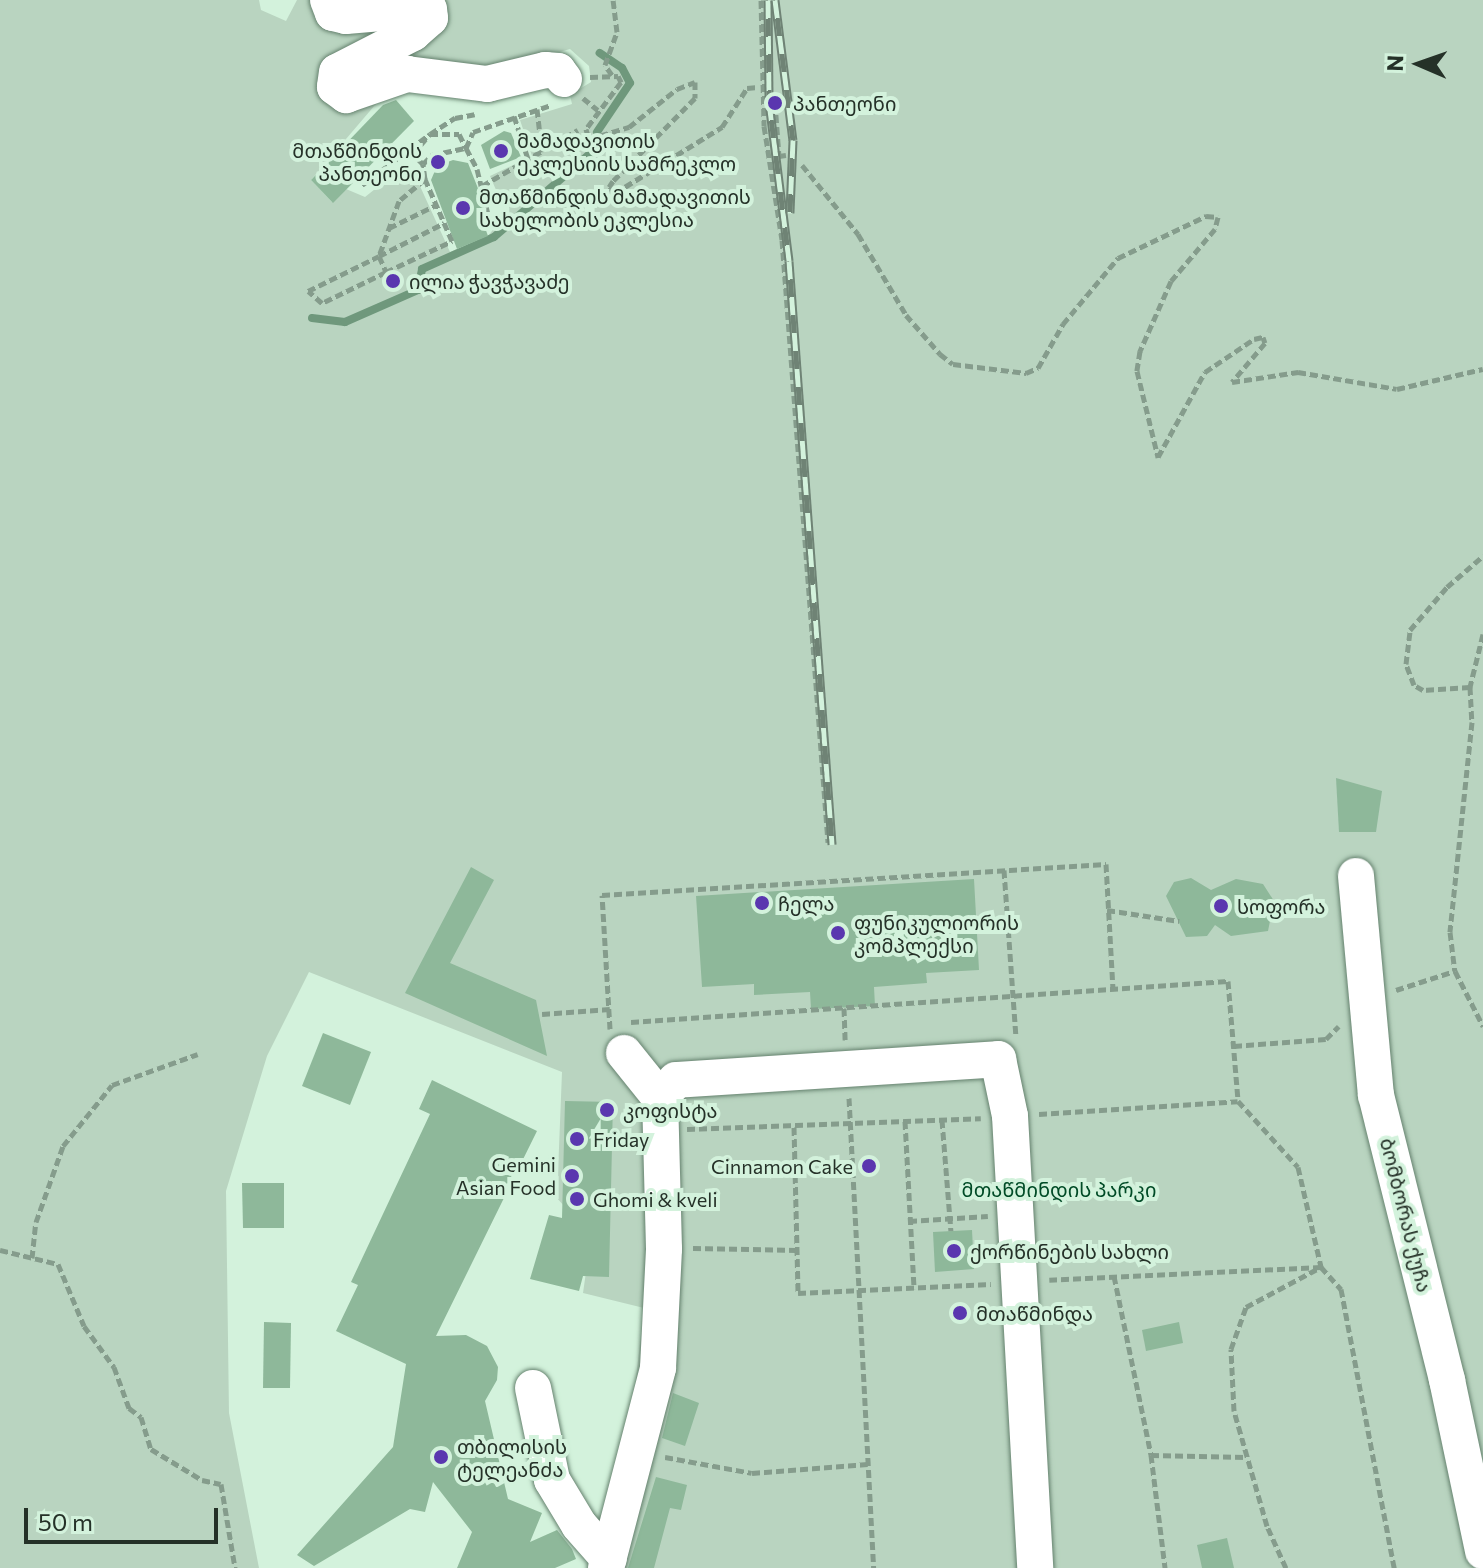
<!DOCTYPE html>
<meta charset="utf-8">
<style>
body{margin:0}
#map{position:relative;width:1483px;height:1568px;overflow:hidden;background:#d3f2dc;font-family:Commissioner,"Noto Sans Georgian",sans-serif}
div>[style]{position:absolute}
[style*='--x']{left:calc(var(--x)*1px);top:calc(var(--y)*1px);width:calc(var(--w)*1px);rotate:calc(var(--a)*1deg)}
.green>*{inset:0;background:#b9d4c0}
.stream>*{height:8px;margin:-4px;padding:0 4px;transform-origin:4px;border-radius:4px;background:#6f987c}
.building>*{inset:0;background:#8eb89a}
.path>*{height:5px;margin-top:-2.5px;transform-origin:0;background:repeating-linear-gradient(90deg,#859c8c 0 8px,transparent 0 12px)}
.roads{filter:drop-shadow(0 0 2px #65826e) drop-shadow(0 0 2px #65826e)}
.minor>*{height:36px;margin:-18px;padding:0 18px;transform-origin:18px;border-radius:18px;background:#fff}
.rail>*{height:9px;margin-top:-4.5px;transform-origin:0;background:repeating-linear-gradient(90deg,#d3f2dc 0 18px,#6f8375 0 36px);box-sizing:border-box;border-block:2px solid #6f8375}
.dots>*{width:22px;height:22px;translate:-50% -50%;box-sizing:border-box;border:4px solid #d3f2dc;border-radius:50%}
span{translate:-50% -50%;white-space:nowrap;text-align:center;line-height:1.15;-webkit-text-stroke:8px #d3f2dc;paint-order:stroke}
.poi-label{font-size:20px;color:#253128}
.left{translate:0 -50%;text-align:left}
.right{translate:-100% -50%;text-align:right}
.park-label{font-size:20px;color:#004b26}
.street-label{font-size:20px;color:#253128}
.north{position:absolute;left:1379px;top:24px;width:80px;height:80px;-webkit-text-stroke:6px #d3f2dc;paint-order:stroke;rotate:272deg;font-size:22px;font-weight:700;line-height:32px;text-align:center;color:#253128}
.north::after{content:'';display:block;margin:auto;width:28px;height:36px;background:#253128;clip-path:polygon(50% 0,100% 100%,50% 72%,0 100%)}
.scale{position:absolute;left:24px;top:1508px;width:194px;height:36px;box-sizing:border-box;border:4px solid #253128;border-top:0;padding-left:10px;font-size:24px;line-height:28px;white-space:nowrap;color:#253128;-webkit-text-stroke:6px #d3f2dc;paint-order:stroke}
</style>
<div id="map">
<div class="green">
<div style="clip-path:polygon(evenodd,0 0,259px 0,261px 10px,286px 21px,297px 0,1483px 0,1483px 1568px,589px 1568px,635px 1387px,644px 1308px,583px 1293px,591px 1237px,557px 1198px,562px 1072px,309px 972px,267px 1056px,226px 1191px,229px 1413px,259px 1568px,0 1568px,0 0,570px 49px,589px 66px,591px 82px,570px 95px,572px 104px,520px 120px,532px 156px,490px 176px,506px 213px,488px 236px,450px 252px,409px 162px,365px 197px,346px 189px,332px 202px,311px 180px,387px 91px,490px 72px,570px 49px)"></div>
</div>
<div class="stream">
<div style="--x:597;--y:132;--w:59;--a:-56"></div>
<div style="--x:630;--y:83;--w:17;--a:-118"></div>
<div style="--x:622;--y:68;--w:27;--a:-146"></div>
<div style="--x:312;--y:318;--w:33;--a:7"></div>
<div style="--x:345;--y:322;--w:80;--a:-23.7"></div>
<div style="--x:418;--y:290;--w:21;--a:-79"></div>
<div style="--x:422;--y:269;--w:79;--a:-24"></div>
<div style="--x:494;--y:237;--w:140;--a:-41"></div>
</div>
<div class="building">
<div style="clip-path:polygon(396px 100px,414px 121px,333px 203px,311px 180px,383px 105px)"></div>
<div style="clip-path:polygon(504px 131px,511px 133px,521px 157px,490px 169px,481px 145px)"></div>
<div style="clip-path:polygon(453px 160px,468px 163px,490px 219px,483px 222px,488px 236px,457px 249px,431px 180px,437px 166px)"></div>
<div style="clip-path:polygon(1336px 778px,1382px 791px,1376px 832px,1339px 832px)"></div>
<div style="clip-path:polygon(471px 867px,494px 880px,450px 963px,536px 1000px,547px 1056px,405px 993px)"></div>
<div style="clip-path:polygon(1191px 878px,1211px 890px,1236px 879px,1263px 884px,1274px 901px,1268px 931px,1231px 936px,1215px 925px,1207px 936px,1186px 937px,1166px 896px,1174px 882px)"></div>
<div style="clip-path:polygon(974px 879px,979px 970px,926px 973px,927px 983px,874px 987px,875px 1006px,811px 1009px,810px 992px,754px 995px,754px 984px,702px 987px,696px 896px)"></div>
<div style="clip-path:polygon(323px 1033px,371px 1052px,350px 1105px,302px 1086px)"></div>
<div style="clip-path:polygon(432px 1080px,537px 1131px,436px 1336px,466px 1335px,487px 1346px,498px 1367px,497px 1380px,485px 1401px,508px 1499px,542px 1513px,530px 1542px,557px 1530px,572px 1549px,576px 1559px,555px 1568px,457px 1568px,472px 1532px,433px 1482px,425px 1512px,410px 1509px,314px 1566px,297px 1555px,393px 1447px,406px 1364px,336px 1331px,358px 1285px,351px 1282px,430px 1114px,419px 1109px)"></div>
<div style="clip-path:polygon(565px 1101px,613px 1102px,609px 1277px,583px 1276px,579px 1291px,530px 1279px,549px 1215px,562px 1218px)"></div>
<div style="clip-path:polygon(242px 1183px,284px 1183px,284px 1228px,243px 1228px)"></div>
<div style="clip-path:polygon(972px 1230px,974px 1269px,935px 1272px,933px 1232px)"></div>
<div style="clip-path:polygon(264px 1322px,291px 1323px,290px 1388px,263px 1388px)"></div>
<div style="clip-path:polygon(1179px 1322px,1183px 1343px,1146px 1351px,1142px 1330px)"></div>
<div style="clip-path:polygon(673px 1393px,699px 1403px,685px 1446px,662px 1438px)"></div>
<div style="clip-path:polygon(656px 1477px,687px 1485px,681px 1510px,670px 1508px,654px 1568px,628px 1568px)"></div>
<div style="clip-path:polygon(1227px 1538px,1234px 1568px,1202px 1568px,1197px 1545px)"></div>
</div>
<div class="path">
<div style="--x:761;--y:0;--w:126;--a:88.6"></div>
<div style="--x:764;--y:126;--w:115;--a:81"></div>
<div style="--x:782;--y:240;--w:604;--a:85.63"></div>
<div style="--x:612;--y:75;--w:12;--a:-125"></div>
<div style="--x:605;--y:65;--w:35;--a:-70"></div>
<div style="--x:617;--y:32;--w:32;--a:-97"></div>
<div style="--x:590;--y:77;--w:28;--a:-2"></div>
<div style="--x:618;--y:76;--w:7;--a:63"></div>
<div style="--x:621;--y:82;--w:59;--a:126.7"></div>
<div style="--x:586;--y:129;--w:10;--a:73"></div>
<div style="--x:589;--y:139;--w:42;--a:-16.7"></div>
<div style="--x:629;--y:127;--w:61;--a:-38.4"></div>
<div style="--x:677;--y:89;--w:19;--a:-21"></div>
<div style="--x:695;--y:82;--w:16;--a:90"></div>
<div style="--x:695;--y:98;--w:117;--a:134.7"></div>
<div style="--x:613;--y:181;--w:7;--a:124"></div>
<div style="--x:609;--y:187;--w:8;--a:45"></div>
<div style="--x:615;--y:193;--w:126;--a:-31.7"></div>
<div style="--x:722;--y:127;--w:46;--a:-57.3"></div>
<div style="--x:747;--y:88;--w:11;--a:-5"></div>
<div style="--x:583;--y:98;--w:19;--a:39"></div>
<div style="--x:775;--y:103;--w:53;--a:85.7"></div>
<div style="--x:779;--y:156;--w:7;--a:-8"></div>
<div style="--x:537;--y:109;--w:43;--a:83.4"></div>
<div style="--x:514;--y:116;--w:48;--a:71.9"></div>
<div style="--x:423;--y:164;--w:14;--a:-135"></div>
<div style="--x:413;--y:154;--w:26;--a:-50"></div>
<div style="--x:430;--y:134;--w:29;--a:0"></div>
<div style="--x:459;--y:134;--w:16;--a:63"></div>
<div style="--x:466;--y:148;--w:17;--a:-66"></div>
<div style="--x:473;--y:132;--w:83;--a:-19.1"></div>
<div style="--x:802;--y:165;--w:89;--a:50.9"></div>
<div style="--x:858;--y:234;--w:94;--a:59.3"></div>
<div style="--x:906;--y:315;--w:52;--a:48.9"></div>
<div style="--x:940;--y:354;--w:16;--a:38"></div>
<div style="--x:953;--y:364;--w:74;--a:7"></div>
<div style="--x:1026;--y:373;--w:13;--a:-23"></div>
<div style="--x:1038;--y:368;--w:51;--a:-60.4"></div>
<div style="--x:1063;--y:324;--w:86;--a:-50.2"></div>
<div style="--x:1118;--y:258;--w:98;--a:-25.5"></div>
<div style="--x:1206;--y:216;--w:12;--a:5"></div>
<div style="--x:1218;--y:217;--w:12;--a:104"></div>
<div style="--x:1215;--y:229;--w:68;--a:130.2"></div>
<div style="--x:1171;--y:281;--w:77;--a:113.9"></div>
<div style="--x:1140;--y:351;--w:20;--a:99"></div>
<div style="--x:1137;--y:371;--w:89;--a:76.3"></div>
<div style="--x:1158;--y:457;--w:97;--a:-61.1"></div>
<div style="--x:1205;--y:372;--w:59;--a:-34"></div>
<div style="--x:1254;--y:339;--w:9;--a:-13"></div>
<div style="--x:1263;--y:337;--w:6;--a:72"></div>
<div style="--x:1265;--y:343;--w:51;--a:130.2"></div>
<div style="--x:1232;--y:382;--w:67;--a:-8.6"></div>
<div style="--x:1298;--y:372;--w:100;--a:9.7"></div>
<div style="--x:1397;--y:389;--w:88;--a:-13.1"></div>
<div style="--x:425;--y:179;--w:34;--a:140"></div>
<div style="--x:399;--y:201;--w:59;--a:110"></div>
<div style="--x:379;--y:256;--w:17;--a:66"></div>
<div style="--x:386;--y:272;--w:71;--a:154.2"></div>
<div style="--x:322;--y:303;--w:18;--a:-139"></div>
<div style="--x:308;--y:291;--w:79;--a:-26.2"></div>
<div style="--x:379;--y:256;--w:73;--a:-26.9"></div>
<div style="--x:362;--y:185;--w:85;--a:-36.9"></div>
<div style="--x:430;--y:134;--w:30;--a:-33"></div>
<div style="--x:455;--y:118;--w:20;--a:-11"></div>
<div style="--x:482;--y:186;--w:111;--a:-30.3"></div>
<div style="--x:389;--y:228;--w:52;--a:-26.1"></div>
<div style="--x:386;--y:272;--w:73;--a:-25.2"></div>
<div style="--x:452;--y:241;--w:68;--a:-113.5"></div>
<div style="--x:425;--y:179;--w:15;--a:-98"></div>
<div style="--x:423;--y:164;--w:13;--a:-45"></div>
<div style="--x:432;--y:155;--w:35;--a:-12"></div>
<div style="--x:466;--y:148;--w:24;--a:62"></div>
<div style="--x:477;--y:169;--w:46;--a:76.3"></div>
<div style="--x:1483;--y:634;--w:55;--a:103.8"></div>
<div style="--x:1470;--y:687;--w:35;--a:87"></div>
<div style="--x:1472;--y:722;--w:211;--a:96"></div>
<div style="--x:1450;--y:932;--w:39;--a:83"></div>
<div style="--x:1455;--y:971;--w:62;--a:63"></div>
<div style="--x:1470;--y:687;--w:47;--a:176.3"></div>
<div style="--x:1423;--y:690;--w:10;--a:-151"></div>
<div style="--x:1414;--y:685;--w:22;--a:-111"></div>
<div style="--x:1406;--y:664;--w:34;--a:-83"></div>
<div style="--x:1410;--y:630;--w:57;--a:-49.3"></div>
<div style="--x:1447;--y:587;--w:48;--a:-40.7"></div>
<div style="--x:1004;--y:870;--w:167;--a:85.9"></div>
<div style="--x:1107;--y:910;--w:73;--a:8.7"></div>
<div style="--x:1396;--y:990;--w:62;--a:-17.9"></div>
<div style="--x:844;--y:1008;--w:32;--a:88"></div>
<div style="--x:542;--y:1014;--w:68;--a:-4.2"></div>
<div style="--x:631;--y:1022;--w:598;--a:-3.93"></div>
<div style="--x:1228;--y:981;--w:120;--a:85.2"></div>
<div style="--x:1238;--y:1101;--w:89;--a:47.7"></div>
<div style="--x:1298;--y:1167;--w:103;--a:77"></div>
<div style="--x:1321;--y:1267;--w:272;--a:177.3"></div>
<div style="--x:610;--y:1029;--w:134;--a:-93.4"></div>
<div style="--x:602;--y:895;--w:505;--a:-3.52"></div>
<div style="--x:1106;--y:864;--w:126;--a:86.8"></div>
<div style="--x:1234;--y:1046;--w:92;--a:-4.4"></div>
<div style="--x:1326;--y:1039;--w:18;--a:-45"></div>
<div style="--x:849;--y:1098;--w:471;--a:87"></div>
<div style="--x:1039;--y:1114;--w:199;--a:-3.7"></div>
<div style="--x:942;--y:1120;--w:111;--a:85.4"></div>
<div style="--x:905;--y:1121;--w:168;--a:86.9"></div>
<div style="--x:794;--y:1127;--w:166;--a:88.6"></div>
<div style="--x:798;--y:1293;--w:193;--a:-2.7"></div>
<div style="--x:687;--y:1129;--w:294;--a:-2.1"></div>
<div style="--x:909;--y:1221;--w:79;--a:-3.6"></div>
<div style="--x:693;--y:1248;--w:103;--a:1.1"></div>
<div style="--x:0;--y:1250;--w:60;--a:13.6"></div>
<div style="--x:58;--y:1264;--w:67;--a:67.2"></div>
<div style="--x:84;--y:1326;--w:51;--a:53.8"></div>
<div style="--x:114;--y:1367;--w:44;--a:69.9"></div>
<div style="--x:129;--y:1408;--w:15;--a:37"></div>
<div style="--x:141;--y:1417;--w:34;--a:73"></div>
<div style="--x:151;--y:1449;--w:60;--a:31.3"></div>
<div style="--x:202;--y:1480;--w:19;--a:12"></div>
<div style="--x:221;--y:1484;--w:85;--a:80.5"></div>
<div style="--x:32;--y:1258;--w:36;--a:-84"></div>
<div style="--x:36;--y:1222;--w:81;--a:-70.4"></div>
<div style="--x:63;--y:1146;--w:78;--a:-51.2"></div>
<div style="--x:112;--y:1085;--w:91;--a:-19.8"></div>
<div style="--x:1114;--y:1276;--w:183;--a:78.3"></div>
<div style="--x:1151;--y:1455;--w:114;--a:82.9"></div>
<div style="--x:1151;--y:1455;--w:95;--a:1.2"></div>
<div style="--x:665;--y:1457;--w:88;--a:10.4"></div>
<div style="--x:752;--y:1473;--w:116;--a:-4.4"></div>
<div style="--x:1286;--y:1568;--w:46;--a:-114.3"></div>
<div style="--x:1267;--y:1526;--w:120;--a:-106"></div>
<div style="--x:1234;--y:1411;--w:62;--a:-92.8"></div>
<div style="--x:1231;--y:1349;--w:45;--a:-70.3"></div>
<div style="--x:1246;--y:1307;--w:85;--a:-28.1"></div>
<div style="--x:1321;--y:1267;--w:30;--a:48"></div>
<div style="--x:1341;--y:1289;--w:284;--a:79.2"></div>
</div>
<div class="roads">
<div class="minor">
<div style="--x:328;--y:0;--w:14;--a:69"></div>
<div style="--x:333;--y:13;--w:13;--a:13"></div>
<div style="--x:346;--y:16;--w:83;--a:-4.8"></div>
<div style="--x:429;--y:9;--w:9;--a:84"></div>
<div style="--x:430;--y:18;--w:23;--a:139"></div>
<div style="--x:413;--y:33;--w:85;--a:152.8"></div>
<div style="--x:337;--y:72;--w:15;--a:98"></div>
<div style="--x:335;--y:87;--w:14;--a:36"></div>
<div style="--x:346;--y:95;--w:65;--a:-19"></div>
<div style="--x:407;--y:74;--w:81;--a:7.1"></div>
<div style="--x:487;--y:84;--w:60;--a:-13.6"></div>
<div style="--x:545;--y:70;--w:13;--a:4"></div>
<div style="--x:558;--y:71;--w:10;--a:53"></div>
<div style="--x:1356;--y:876;--w:220;--a:84.8"></div>
<div style="--x:1376;--y:1095;--w:294;--a:76"></div>
<div style="--x:1447;--y:1380;--w:175;--a:78.1"></div>
<div style="--x:624;--y:1053;--w:58;--a:51.3"></div>
<div style="--x:533;--y:1388;--w:94;--a:78.3"></div>
<div style="--x:552;--y:1480;--w:52;--a:59"></div>
<div style="--x:579;--y:1525;--w:45;--a:48.6"></div>
<div style="--x:606;--y:1568;--w:207;--a:-75.4"></div>
<div style="--x:658;--y:1368;--w:119;--a:-87.1"></div>
<div style="--x:664;--y:1249;--w:151;--a:-91.5"></div>
<div style="--x:660;--y:1098;--w:24;--a:-48"></div>
<div style="--x:676;--y:1080;--w:323;--a:-3.7"></div>
<div style="--x:998;--y:1059;--w:58;--a:78.1"></div>
<div style="--x:1010;--y:1116;--w:453;--a:86.8"></div>
</div>
</div>
<div class="rail">
<div style="--x:768;--y:0;--w:102;--a:89.4"></div>
<div style="--x:769;--y:102;--w:160;--a:82.8"></div>
<div style="--x:789;--y:261;--w:585;--a:85.78"></div>
<div style="--x:775;--y:0;--w:141;--a:82.7"></div>
<div style="--x:793;--y:140;--w:73;--a:92.4"></div>
</div>
<div class="dots">
<div style="left:775px;top:103px;background:#5a37af"></div>
<div style="left:501px;top:151px;background:#5a37af"></div>
<div style="left:438px;top:162px;background:#5a37af"></div>
<div style="left:463px;top:208px;background:#5a37af"></div>
<div style="left:393px;top:281px;background:#5a37af"></div>
<div style="left:762px;top:903px;background:#5a37af"></div>
<div style="left:1221px;top:906px;background:#5a37af"></div>
<div style="left:838px;top:933px;background:#5a37af"></div>
<div style="left:607px;top:1110px;background:#5a37af"></div>
<div style="left:577px;top:1139px;background:#5a37af"></div>
<div style="left:869px;top:1166px;background:#5a37af"></div>
<div style="left:572px;top:1176px;background:#5a37af"></div>
<div style="left:577px;top:1199px;background:#5a37af"></div>
<div style="left:954px;top:1251px;background:#5a37af"></div>
<div style="left:960px;top:1313px;background:#5a37af"></div>
<div style="left:441px;top:1457px;background:#5a37af"></div>
</div>
<div class="poi-label">
<span class="left" style="left:793px;top:103px">პანთეონი</span>
<span class="left" style="left:517px;top:152px">მამადავითის<br>ეკლესიის სამრეკლო</span>
<span class="right" style="left:422px;top:162px">მთაწმინდის<br>პანთეონი</span>
<span class="left" style="left:479px;top:208px">მთაწმინდის მამადავითის<br>სახელობის ეკლესია</span>
<span class="left" style="left:409px;top:281px">ილია ჭავჭავაძე</span>
<span class="left" style="left:778px;top:903px">ჩელა</span>
<span class="left" style="left:1237px;top:906px">სოფორა</span>
<span class="left" style="left:854px;top:934px">ფუნიკულიორის<br>კომპლექსი</span>
<span class="left" style="left:623px;top:1110px">კოფისტა</span>
<span class="left" style="left:593px;top:1139px">Friday</span>
<span class="right" style="left:556px;top:1176px">Gemini<br>Asian Food</span>
<span class="right" style="left:853px;top:1166px">Cinnamon Cake</span>
<span class="left" style="left:593px;top:1199px">Ghomi &amp; kveli</span>
<span class="left" style="left:970px;top:1251px">ქორწინების სახლი</span>
<span class="left" style="left:976px;top:1313px">მთაწმინდა</span>
<span class="left" style="left:457px;top:1458px">თბილისის<br>ტელეანძა</span>
</div>
<div class="park-label">
<span style="left:1059px;top:1189px">მთაწმინდის პარკი</span>
</div>
<div class="street-label">
<span style="left:1406px;top:1215px;rotate:76deg">ბომბორას ქუჩა</span>
</div>
<div class="north">N</div>
<div class="scale">50 m</div>
</div>
